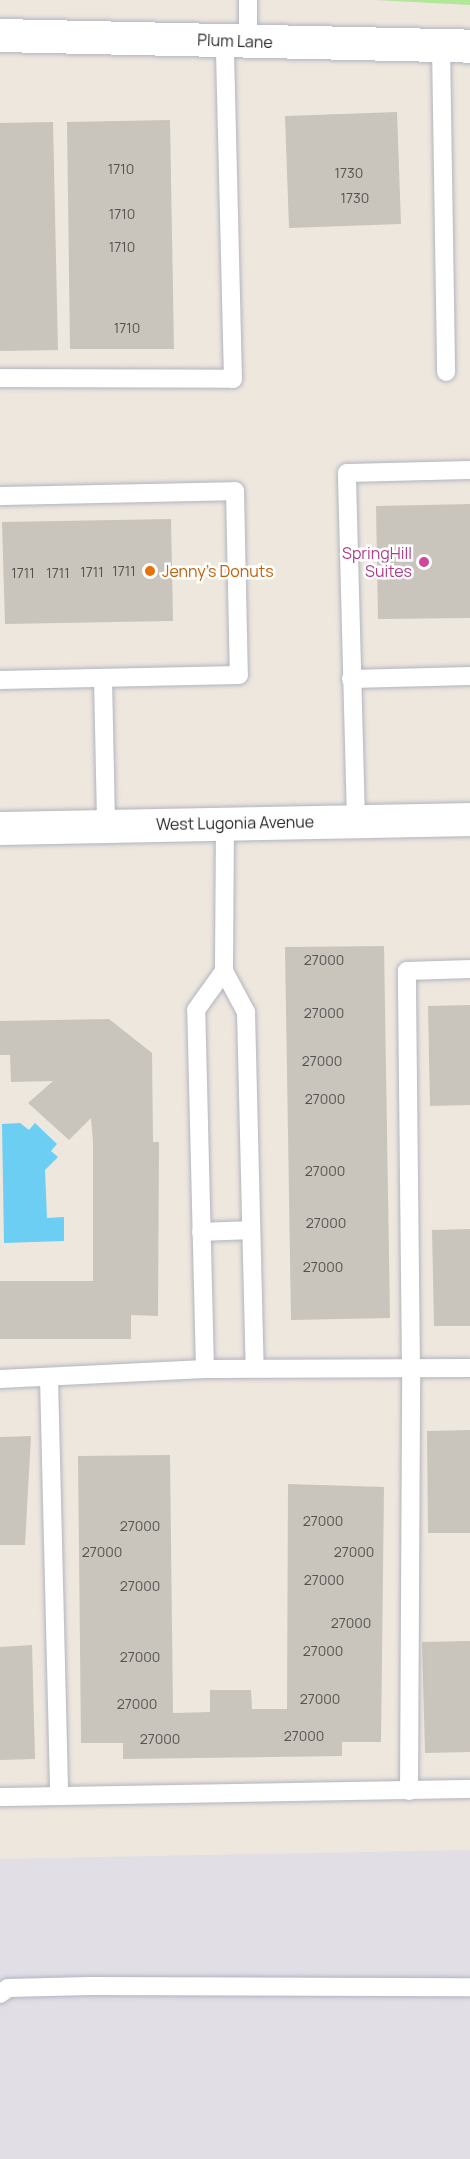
<!DOCTYPE html>
<style>
body{margin:0}
#map{position:relative;width:470px;height:2159px;overflow:hidden;background:#eee7de;font-family:Manrope,sans-serif}
div>[style]{position:absolute}
[style*='--x']{left:calc(var(--x)*1px);top:calc(var(--y)*1px);width:calc(var(--w)*1px);rotate:calc(var(--a)*1deg)}
.industrial>*{inset:0;background:#e1dee6}
.green>*{inset:0;background:#b2e698}
.water>*{inset:0;background:#6dcef3}
.building>*{inset:0;background:#c9c5bc}
.roads{filter:drop-shadow(0 0 2px #b2b4c0) drop-shadow(0 0 2px #b2b4c0)}
.lane>*{height:18px;margin:-9px;padding:0 9px;transform-origin:9px;border-radius:9px;background:#fff}
.street>*{height:33px;margin:-16.5px;padding:0 16.5px;transform-origin:16.5px;border-radius:16.5px;background:#fff}
.secondary>*{height:33px;margin:-16.5px;padding:0 16.5px;transform-origin:16.5px;border-radius:16.5px;background:#fff}
.dots>*{width:16px;height:16px;translate:-50% -50%;box-sizing:border-box;border:3px solid #fff;border-radius:50%}
span{translate:-50% -50%;white-space:nowrap;text-align:center;line-height:1.15;-webkit-text-stroke:5px #fff;paint-order:stroke}
.number-label{font-size:14px;color:#535250}
.number-label span{-webkit-text-stroke-width:0}
.street-label{font-size:16px;color:#2c2c2c}
.hotel-label{font-size:16px;color:#b23c85}
.right{translate:-100% -50%;text-align:right}
.food-label{font-size:16px;color:#c56008}
.left{translate:0 -50%;text-align:left}
</style>
<div id="map">
<div class="industrial">
<div style="clip-path:polygon(470px 1850px,470px 2159px,0 2159px,0 1859px)"></div>
</div>
<div class="green">
<div style="clip-path:polygon(375px 0,470px 0,470px 5px)"></div>
</div>
<div class="water">
<div style="clip-path:polygon(20px 1123px,29px 1130px,35px 1123px,57px 1144px,51px 1151px,58px 1157px,45px 1170px,47px 1218px,64px 1217px,64px 1241px,4px 1243px,2px 1124px)"></div>
</div>
<div class="building">
<div style="clip-path:polygon(397px 112px,401px 224px,289px 228px,285px 116px)"></div>
<div style="clip-path:polygon(170px 120px,174px 349px,70px 349px,67px 122px)"></div>
<div style="clip-path:polygon(53px 122px,58px 350px,0 351px,0 123px)"></div>
<div style="clip-path:polygon(470px 504px,470px 618px,378px 619px,376px 506px)"></div>
<div style="clip-path:polygon(171px 519px,173px 621px,5px 624px,2px 522px)"></div>
<div style="clip-path:polygon(384px 946px,390px 1318px,291px 1320px,285px 947px)"></div>
<div style="clip-path:polygon(470px 1005px,470px 1105px,430px 1106px,428px 1006px)"></div>
<div style="clip-path:polygon(109px 1019px,152px 1053px,153px 1142px,159px 1142px,158px 1316px,131px 1315px,131px 1339px,0 1339px,0 1281px,93px 1281px,93px 1142px,91px 1118px,69px 1140px,28px 1103px,53px 1081px,11px 1082px,10px 1055px,0 1055px,0 1021px)"></div>
<div style="clip-path:polygon(470px 1229px,470px 1326px,434px 1326px,432px 1230px)"></div>
<div style="clip-path:polygon(470px 1430px,470px 1533px,428px 1533px,427px 1431px)"></div>
<div style="clip-path:polygon(31px 1436px,25px 1545px,0 1545px,0 1437px)"></div>
<div style="clip-path:polygon(170px 1455px,173px 1713px,210px 1712px,210px 1690px,251px 1690px,252px 1709px,287px 1709px,288px 1484px,384px 1487px,381px 1742px,342px 1742px,342px 1756px,123px 1759px,123px 1743px,81px 1743px,78px 1456px)"></div>
<div style="clip-path:polygon(470px 1641px,470px 1752px,425px 1753px,422px 1642px)"></div>
<div style="clip-path:polygon(32px 1645px,35px 1759px,0 1760px,0 1647px)"></div>
</div>
<div class="roads">
<div class="lane">
<div style="--x:248;--y:41;--w:41;--a:-90"></div>
<div style="--x:441;--y:46;--w:326;--a:89.1"></div>
<div style="--x:0;--y:378;--w:233;--a:0.2"></div>
<div style="--x:233;--y:379;--w:339;--a:-91.4"></div>
<div style="--x:0;--y:496;--w:235;--a:-1.2"></div>
<div style="--x:235;--y:491;--w:184;--a:88.8"></div>
<div style="--x:239;--y:675;--w:239;--a:178.8"></div>
<div style="--x:103;--y:678;--w:149;--a:88.8"></div>
<div style="--x:351;--y:679;--w:119;--a:-1.4"></div>
<div style="--x:356;--y:821;--w:348;--a:-91.5"></div>
<div style="--x:347;--y:473;--w:123;--a:-1.4"></div>
<div style="--x:225;--y:823;--w:148;--a:90.4"></div>
<div style="--x:224;--y:971;--w:47;--a:61.8"></div>
<div style="--x:246;--y:1012;--w:356;--a:88.6"></div>
<div style="--x:201;--y:1232;--w:50;--a:-2.3"></div>
<div style="--x:205;--y:1369;--w:359;--a:-91.4"></div>
<div style="--x:196;--y:1010;--w:48;--a:-54.3"></div>
<div style="--x:49;--y:1378;--w:418;--a:88.6"></div>
<div style="--x:0;--y:1379;--w:205;--a:-2.8"></div>
<div style="--x:205;--y:1369;--w:265;--a:-0.2"></div>
<div style="--x:409;--y:1791;--w:421;--a:-89.7"></div>
<div style="--x:411;--y:1370;--w:399;--a:-90.6"></div>
<div style="--x:407;--y:971;--w:63;--a:-1.8"></div>
<div style="--x:0;--y:1797;--w:470;--a:-1"></div>
<div style="--x:0;--y:1994;--w:10;--a:-37"></div>
<div style="--x:8;--y:1988;--w:82;--a:-1.4"></div>
<div style="--x:90;--y:1986;--w:380;--a:0.2"></div>
</div>
<div class="street">
<div style="--x:0;--y:35;--w:470;--a:1.3"></div>
</div>
<div class="secondary">
<div style="--x:0;--y:828;--w:470;--a:-1.1"></div>
</div>
</div>
<div class="dots">
<div style="left:424px;top:562px;background:#d1479c"></div>
<div style="left:150px;top:571px;background:#e8710a"></div>
</div>
<div class="number-label">
<span style="left:121px;top:169px">1710</span>
<span style="left:349px;top:173px">1730</span>
<span style="left:355px;top:198px">1730</span>
<span style="left:122px;top:214px">1710</span>
<span style="left:122px;top:247px">1710</span>
<span style="left:127px;top:328px">1710</span>
<span style="left:124px;top:571px">1711</span>
<span style="left:92px;top:572px">1711</span>
<span style="left:23px;top:573px">1711</span>
<span style="left:58px;top:573px">1711</span>
<span style="left:324px;top:960px">27000</span>
<span style="left:324px;top:1013px">27000</span>
<span style="left:322px;top:1061px">27000</span>
<span style="left:325px;top:1099px">27000</span>
<span style="left:325px;top:1171px">27000</span>
<span style="left:326px;top:1223px">27000</span>
<span style="left:323px;top:1267px">27000</span>
<span style="left:323px;top:1521px">27000</span>
<span style="left:140px;top:1526px">27000</span>
<span style="left:102px;top:1552px">27000</span>
<span style="left:354px;top:1552px">27000</span>
<span style="left:324px;top:1580px">27000</span>
<span style="left:140px;top:1586px">27000</span>
<span style="left:351px;top:1623px">27000</span>
<span style="left:323px;top:1651px">27000</span>
<span style="left:140px;top:1657px">27000</span>
<span style="left:320px;top:1699px">27000</span>
<span style="left:137px;top:1704px">27000</span>
<span style="left:304px;top:1736px">27000</span>
<span style="left:160px;top:1739px">27000</span>
</div>
<div class="street-label">
<span style="left:235px;top:41px;rotate:2deg">Plum Lane</span>
<span style="left:235px;top:823px;rotate:-1deg">West Lugonia Avenue</span>
</div>
<div class="hotel-label">
<span class="right" style="left:412px;top:562px">SpringHill<br>Suites</span>
</div>
<div class="food-label">
<span class="left" style="left:162px;top:571px">Jenny's Donuts</span>
</div>
</div>
